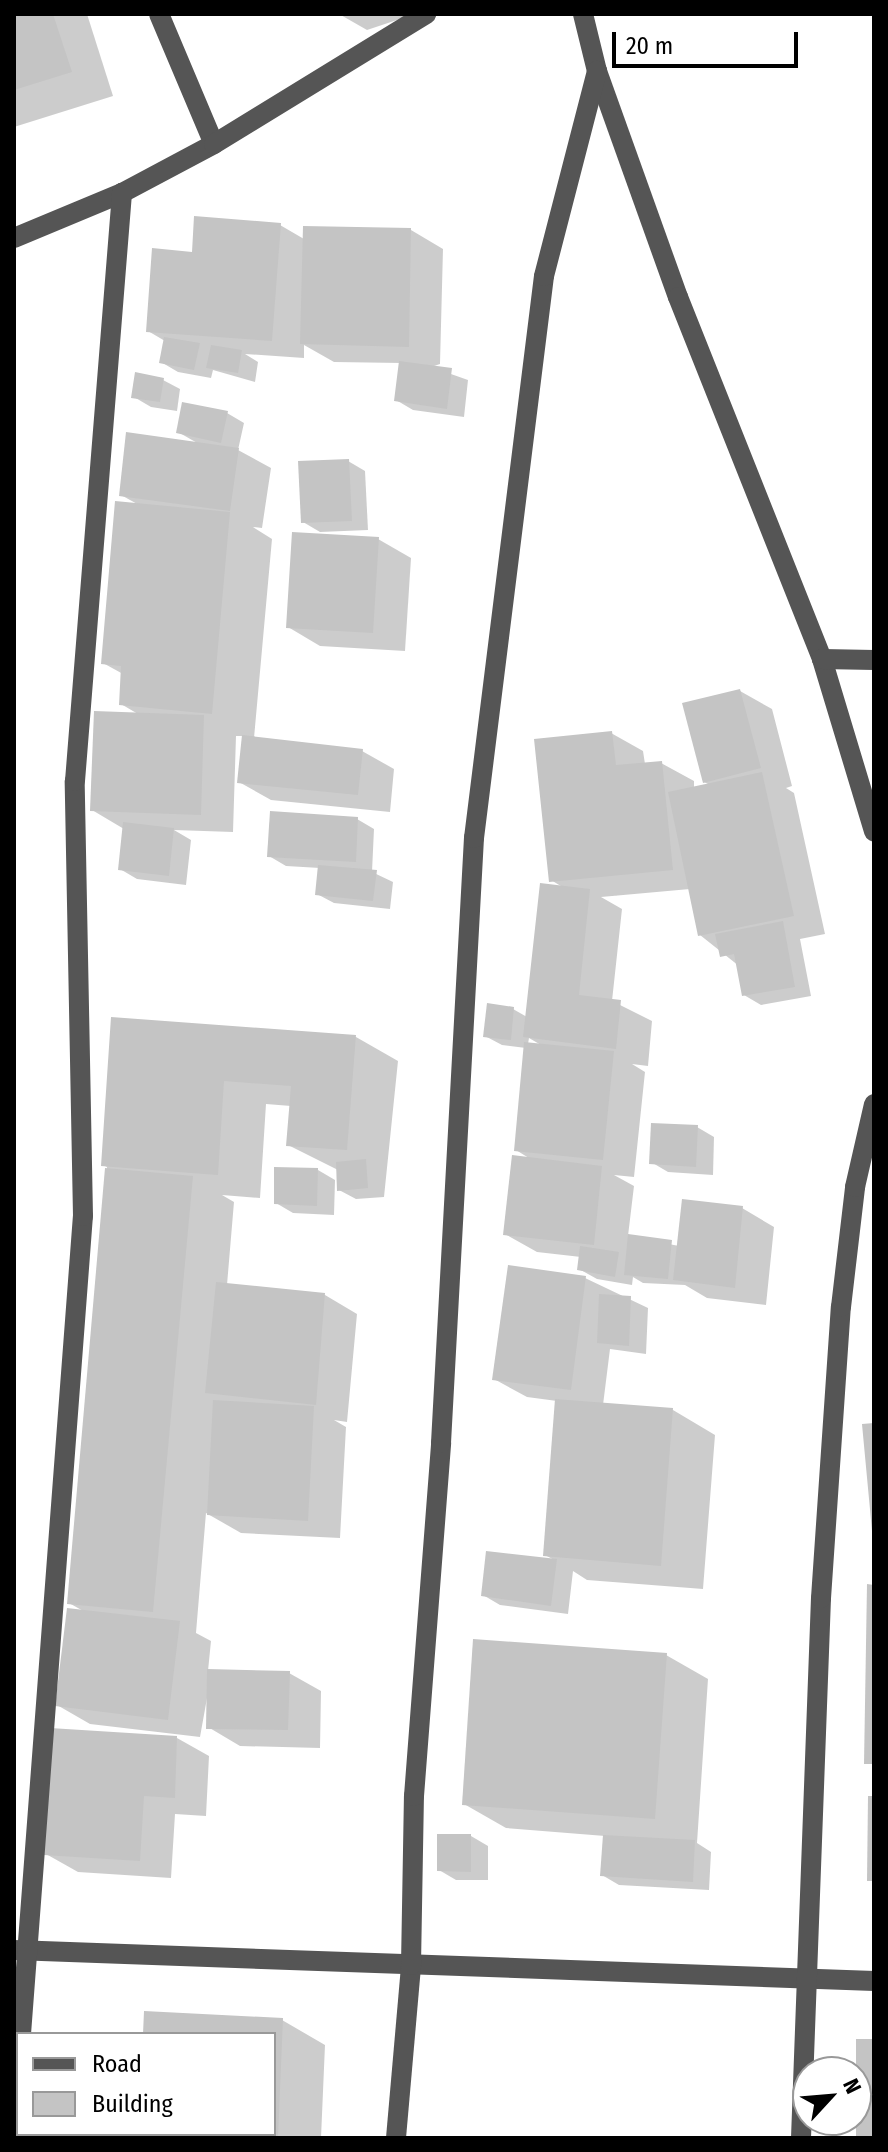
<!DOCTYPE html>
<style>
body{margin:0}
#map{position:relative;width:888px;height:2152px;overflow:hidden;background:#fff;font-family:"Fira Sans Condensed",sans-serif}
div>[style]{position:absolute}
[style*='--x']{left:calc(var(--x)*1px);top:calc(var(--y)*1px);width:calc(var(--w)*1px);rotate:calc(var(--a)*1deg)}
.shadow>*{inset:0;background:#0003}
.building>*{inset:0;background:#c4c4c4}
.minor>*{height:20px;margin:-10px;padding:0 10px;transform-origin:10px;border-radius:10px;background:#555}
span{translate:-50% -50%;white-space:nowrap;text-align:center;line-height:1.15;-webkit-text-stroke:6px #fff;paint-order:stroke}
.frame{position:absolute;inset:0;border:16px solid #000;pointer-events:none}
.legend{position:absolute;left:16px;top:2032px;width:260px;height:104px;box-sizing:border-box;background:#fff;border:2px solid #999;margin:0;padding:10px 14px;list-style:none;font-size:24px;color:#000}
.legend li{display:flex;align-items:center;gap:16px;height:40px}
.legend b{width:40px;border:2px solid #999}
.north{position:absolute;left:792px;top:2056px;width:80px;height:80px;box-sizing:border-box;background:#fff;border:2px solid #999;border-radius:50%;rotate:64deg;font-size:22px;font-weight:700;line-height:32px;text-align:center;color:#000}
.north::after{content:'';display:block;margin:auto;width:28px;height:36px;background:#000;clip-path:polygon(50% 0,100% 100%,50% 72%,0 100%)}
.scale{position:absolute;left:612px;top:32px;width:186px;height:36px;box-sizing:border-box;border:4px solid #000;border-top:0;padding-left:10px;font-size:24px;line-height:28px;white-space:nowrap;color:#000;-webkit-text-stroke:6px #fff;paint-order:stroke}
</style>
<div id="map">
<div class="shadow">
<div style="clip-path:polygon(14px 14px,87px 14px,113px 96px,14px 127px)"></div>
<div style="clip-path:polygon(339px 14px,415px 14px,367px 30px)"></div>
<div style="clip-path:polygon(280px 225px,304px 239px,411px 230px,443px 249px,440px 364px,431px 367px,468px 380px,464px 417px,413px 410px,396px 400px,401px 363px,334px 362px,304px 345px,304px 358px,245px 354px,258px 362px,255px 382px,213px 370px,211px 378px,178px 372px,161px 362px,165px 341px,148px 331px,193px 254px)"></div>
<div style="clip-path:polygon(163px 380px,180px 389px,177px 411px,151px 407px,134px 397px)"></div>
<div style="clip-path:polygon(227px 413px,244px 423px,238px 450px,271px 468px,262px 528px,253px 527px,272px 539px,254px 738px,362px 751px,394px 769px,390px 812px,271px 800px,239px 782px,244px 736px,236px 736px,233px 832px,174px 830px,191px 840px,186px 885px,137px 879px,120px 869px,124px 829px,92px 810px,138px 714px,121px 704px,123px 674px,103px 663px,139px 505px,121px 495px,199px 444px,178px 432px)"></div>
<div style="clip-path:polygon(348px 461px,365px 471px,368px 530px,320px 532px,303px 522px)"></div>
<div style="clip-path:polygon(378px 539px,411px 558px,405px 651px,320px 646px,288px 627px)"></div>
<div style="clip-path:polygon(evenodd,740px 691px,772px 709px,792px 786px,786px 788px,794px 793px,825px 934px,800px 939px,811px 996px,761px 1005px,744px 995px,739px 966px,700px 935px,690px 889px,601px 897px,622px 909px,612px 1001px,652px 1021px,648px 1066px,632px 1064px,645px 1072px,634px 1177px,614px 1175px,634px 1186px,628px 1236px,679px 1246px,742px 1208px,774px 1227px,766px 1305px,707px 1298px,685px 1285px,643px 1283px,633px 1277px,632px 1285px,597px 1279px,579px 1269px,581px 1257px,537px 1252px,505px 1234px,532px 1160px,516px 1150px,526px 1048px,502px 1045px,485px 1036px,513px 1009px,527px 1017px,564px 888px,551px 880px,611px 733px,643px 751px,645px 764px,661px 763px,694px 781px,694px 788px,710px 785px,704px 782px,740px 691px,529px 1038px,541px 1045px,528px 1044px,529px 1038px)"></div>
<div style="clip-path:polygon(357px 819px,374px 829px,372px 872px,393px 882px,390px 909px,334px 903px,317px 894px,320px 868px,286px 866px,269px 856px)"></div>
<div style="clip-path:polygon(113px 1019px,356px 1037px,398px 1061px,384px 1197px,356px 1199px,339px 1190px,338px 1170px,288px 1145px,291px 1106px,266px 1104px,260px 1198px,222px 1195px,234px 1202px,227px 1285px,325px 1295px,357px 1314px,347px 1422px,334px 1420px,346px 1427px,340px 1538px,241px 1533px,206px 1513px,196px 1633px,211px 1641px,208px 1671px,289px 1673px,321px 1691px,320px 1748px,240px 1746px,208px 1727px,209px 1687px,200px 1737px,90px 1724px,57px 1705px,85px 1612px,69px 1603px,107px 1167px,103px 1165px)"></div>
<div style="clip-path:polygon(697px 1127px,714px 1137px,713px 1175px,668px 1172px,651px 1162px)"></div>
<div style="clip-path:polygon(318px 1170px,335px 1180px,334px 1215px,293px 1213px,276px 1203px)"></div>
<div style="clip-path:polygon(585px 1278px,648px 1308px,646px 1354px,610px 1349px,603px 1405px,673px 1410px,715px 1435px,703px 1589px,587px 1580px,573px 1571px,568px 1614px,500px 1605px,483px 1595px,556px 1561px,545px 1555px,557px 1401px,527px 1397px,494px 1379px)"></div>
<div style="clip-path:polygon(666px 1655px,708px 1679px,697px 1843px,711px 1852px,709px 1890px,619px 1885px,602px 1875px,605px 1836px,506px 1828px,464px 1804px)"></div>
<div style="clip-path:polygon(177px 1738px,209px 1756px,206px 1816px,175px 1814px,171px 1878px,78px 1872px,46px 1854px)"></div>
<div style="clip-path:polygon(471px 1836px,488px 1846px,488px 1880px,456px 1880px,439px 1870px)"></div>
<div style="clip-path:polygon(282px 2020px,325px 2045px,321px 2138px,141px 2138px,274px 2134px,274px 2034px,145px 2034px)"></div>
</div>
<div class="building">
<div style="clip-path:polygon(14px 14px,53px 14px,72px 72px,14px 90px)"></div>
<div style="clip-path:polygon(194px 216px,281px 223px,272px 341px,146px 332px,152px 248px,192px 252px)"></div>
<div style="clip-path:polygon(303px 226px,411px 228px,409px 347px,300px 344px)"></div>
<div style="clip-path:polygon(164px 337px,200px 343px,194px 370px,159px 363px)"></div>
<div style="clip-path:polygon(211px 345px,242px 350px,238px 373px,206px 368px)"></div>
<div style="clip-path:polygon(399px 361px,452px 368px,447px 409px,394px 401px)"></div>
<div style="clip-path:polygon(135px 372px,164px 378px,160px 402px,131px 398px)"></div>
<div style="clip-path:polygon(182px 402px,228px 411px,221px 443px,176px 433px)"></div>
<div style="clip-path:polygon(126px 432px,239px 448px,230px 511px,119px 496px)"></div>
<div style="clip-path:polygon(349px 459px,352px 521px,301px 523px,298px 461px)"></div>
<div style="clip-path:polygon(115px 501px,230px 512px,212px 714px,119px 705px,121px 666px,101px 664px)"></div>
<div style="clip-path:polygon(292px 532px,379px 537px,373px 633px,286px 628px)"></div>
<div style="clip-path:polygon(740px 689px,761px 768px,703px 783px,682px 703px)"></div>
<div style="clip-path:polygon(94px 711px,204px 715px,201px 815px,90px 811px)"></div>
<div style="clip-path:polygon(612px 731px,616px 765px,662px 761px,673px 870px,549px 882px,534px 739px)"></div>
<div style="clip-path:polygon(242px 735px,363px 749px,358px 795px,237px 783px)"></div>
<div style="clip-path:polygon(762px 772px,794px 916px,698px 936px,668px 792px)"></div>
<div style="clip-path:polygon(270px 811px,358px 817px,356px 862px,267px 857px)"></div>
<div style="clip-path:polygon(123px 822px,174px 828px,169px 876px,118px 870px)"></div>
<div style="clip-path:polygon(318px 865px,377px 870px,373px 901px,315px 895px)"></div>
<div style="clip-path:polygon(540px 883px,590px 889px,579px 995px,621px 1000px,616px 1049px,523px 1037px)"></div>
<div style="clip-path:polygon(783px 921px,795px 987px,742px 996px,734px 954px,720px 957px,715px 934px)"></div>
<div style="clip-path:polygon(487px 1003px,514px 1007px,511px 1040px,483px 1037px)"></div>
<div style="clip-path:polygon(111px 1017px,356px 1035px,347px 1150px,286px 1146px,291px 1086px,224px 1081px,218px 1175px,101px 1166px)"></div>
<div style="clip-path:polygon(524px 1042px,614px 1051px,603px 1160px,514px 1151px)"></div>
<div style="clip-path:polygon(651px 1123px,698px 1125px,696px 1167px,649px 1164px)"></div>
<div style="clip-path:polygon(512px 1155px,602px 1166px,594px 1245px,503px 1235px)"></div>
<div style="clip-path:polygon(366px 1159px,368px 1188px,337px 1191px,336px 1162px)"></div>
<div style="clip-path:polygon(274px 1167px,318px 1168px,317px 1206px,274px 1204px)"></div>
<div style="clip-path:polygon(105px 1168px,193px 1176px,153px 1612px,67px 1604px)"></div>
<div style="clip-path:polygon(682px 1199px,743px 1206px,735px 1288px,673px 1280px)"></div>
<div style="clip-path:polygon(628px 1234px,672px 1240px,668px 1279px,624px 1275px)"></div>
<div style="clip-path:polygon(580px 1246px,619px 1252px,615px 1277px,577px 1270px)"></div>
<div style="clip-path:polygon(508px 1265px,586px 1276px,571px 1390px,492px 1380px)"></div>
<div style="clip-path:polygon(216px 1282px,325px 1293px,316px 1405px,205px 1393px)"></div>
<div style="clip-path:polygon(599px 1294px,631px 1296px,629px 1346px,597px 1343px)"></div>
<div style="clip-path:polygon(555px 1399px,673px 1408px,661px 1566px,543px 1556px)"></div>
<div style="clip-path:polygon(213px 1400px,314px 1406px,308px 1521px,207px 1515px)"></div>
<div style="clip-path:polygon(874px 1423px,874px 1531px,872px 1531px,862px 1424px)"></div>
<div style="clip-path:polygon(486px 1551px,557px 1559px,551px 1606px,481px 1596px)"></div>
<div style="clip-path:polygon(867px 1584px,874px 1585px,874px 1764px,864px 1764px)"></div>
<div style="clip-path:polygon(67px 1608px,180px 1621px,168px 1720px,55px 1706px)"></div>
<div style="clip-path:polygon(473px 1639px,667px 1653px,655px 1819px,462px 1805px)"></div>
<div style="clip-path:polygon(207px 1669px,290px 1671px,288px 1730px,206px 1729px)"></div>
<div style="clip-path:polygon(50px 1728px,177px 1736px,175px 1798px,144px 1796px,140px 1861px,44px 1855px)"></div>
<div style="clip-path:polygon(868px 1796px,874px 1796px,874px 1881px,867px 1881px)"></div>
<div style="clip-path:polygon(437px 1834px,471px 1834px,471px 1872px,437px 1871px)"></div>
<div style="clip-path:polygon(603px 1835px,695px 1840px,693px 1882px,600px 1876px)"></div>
<div style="clip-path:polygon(144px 2011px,283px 2018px,278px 2138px,138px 2138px,274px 2134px,274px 2034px,143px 2034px)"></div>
<div style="clip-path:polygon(856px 2039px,874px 2039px,874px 2138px,856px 2138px)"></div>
</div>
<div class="minor">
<div style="--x:159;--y:14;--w:141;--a:67.1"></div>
<div style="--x:583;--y:14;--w:59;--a:76.2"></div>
<div style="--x:597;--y:71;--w:240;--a:70.3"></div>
<div style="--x:678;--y:297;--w:390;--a:68.3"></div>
<div style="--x:822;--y:659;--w:180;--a:73.2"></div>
<div style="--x:14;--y:238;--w:117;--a:-22.6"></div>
<div style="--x:122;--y:193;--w:104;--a:-28"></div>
<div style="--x:214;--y:144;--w:249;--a:-31.5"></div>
<div style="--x:822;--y:659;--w:52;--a:1.1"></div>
<div style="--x:14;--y:1950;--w:861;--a:2.06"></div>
<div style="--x:21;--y:2034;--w:820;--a:-85.67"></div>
<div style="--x:83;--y:1216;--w:435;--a:-91.1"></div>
<div style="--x:75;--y:781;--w:590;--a:-85.43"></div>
<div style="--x:14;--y:2127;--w:57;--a:-86"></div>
<div style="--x:396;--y:2138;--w:174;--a:-85"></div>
<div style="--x:411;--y:1965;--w:169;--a:-89"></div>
<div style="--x:414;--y:1796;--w:354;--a:-85.6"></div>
<div style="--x:441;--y:1443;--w:606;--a:-86.88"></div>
<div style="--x:474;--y:838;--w:566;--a:-82.9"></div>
<div style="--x:544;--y:276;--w:212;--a:-75.5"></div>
<div style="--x:801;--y:2138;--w:540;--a:-87.88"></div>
<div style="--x:821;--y:1598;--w:292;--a:-86.1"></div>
<div style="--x:841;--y:1307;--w:121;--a:-83.3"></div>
<div style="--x:855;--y:1187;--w:85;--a:-77.1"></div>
</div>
<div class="frame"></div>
<ul class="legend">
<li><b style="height:10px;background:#555"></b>Road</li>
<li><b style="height:22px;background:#c4c4c4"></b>Building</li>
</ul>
<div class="north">N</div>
<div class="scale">20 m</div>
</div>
